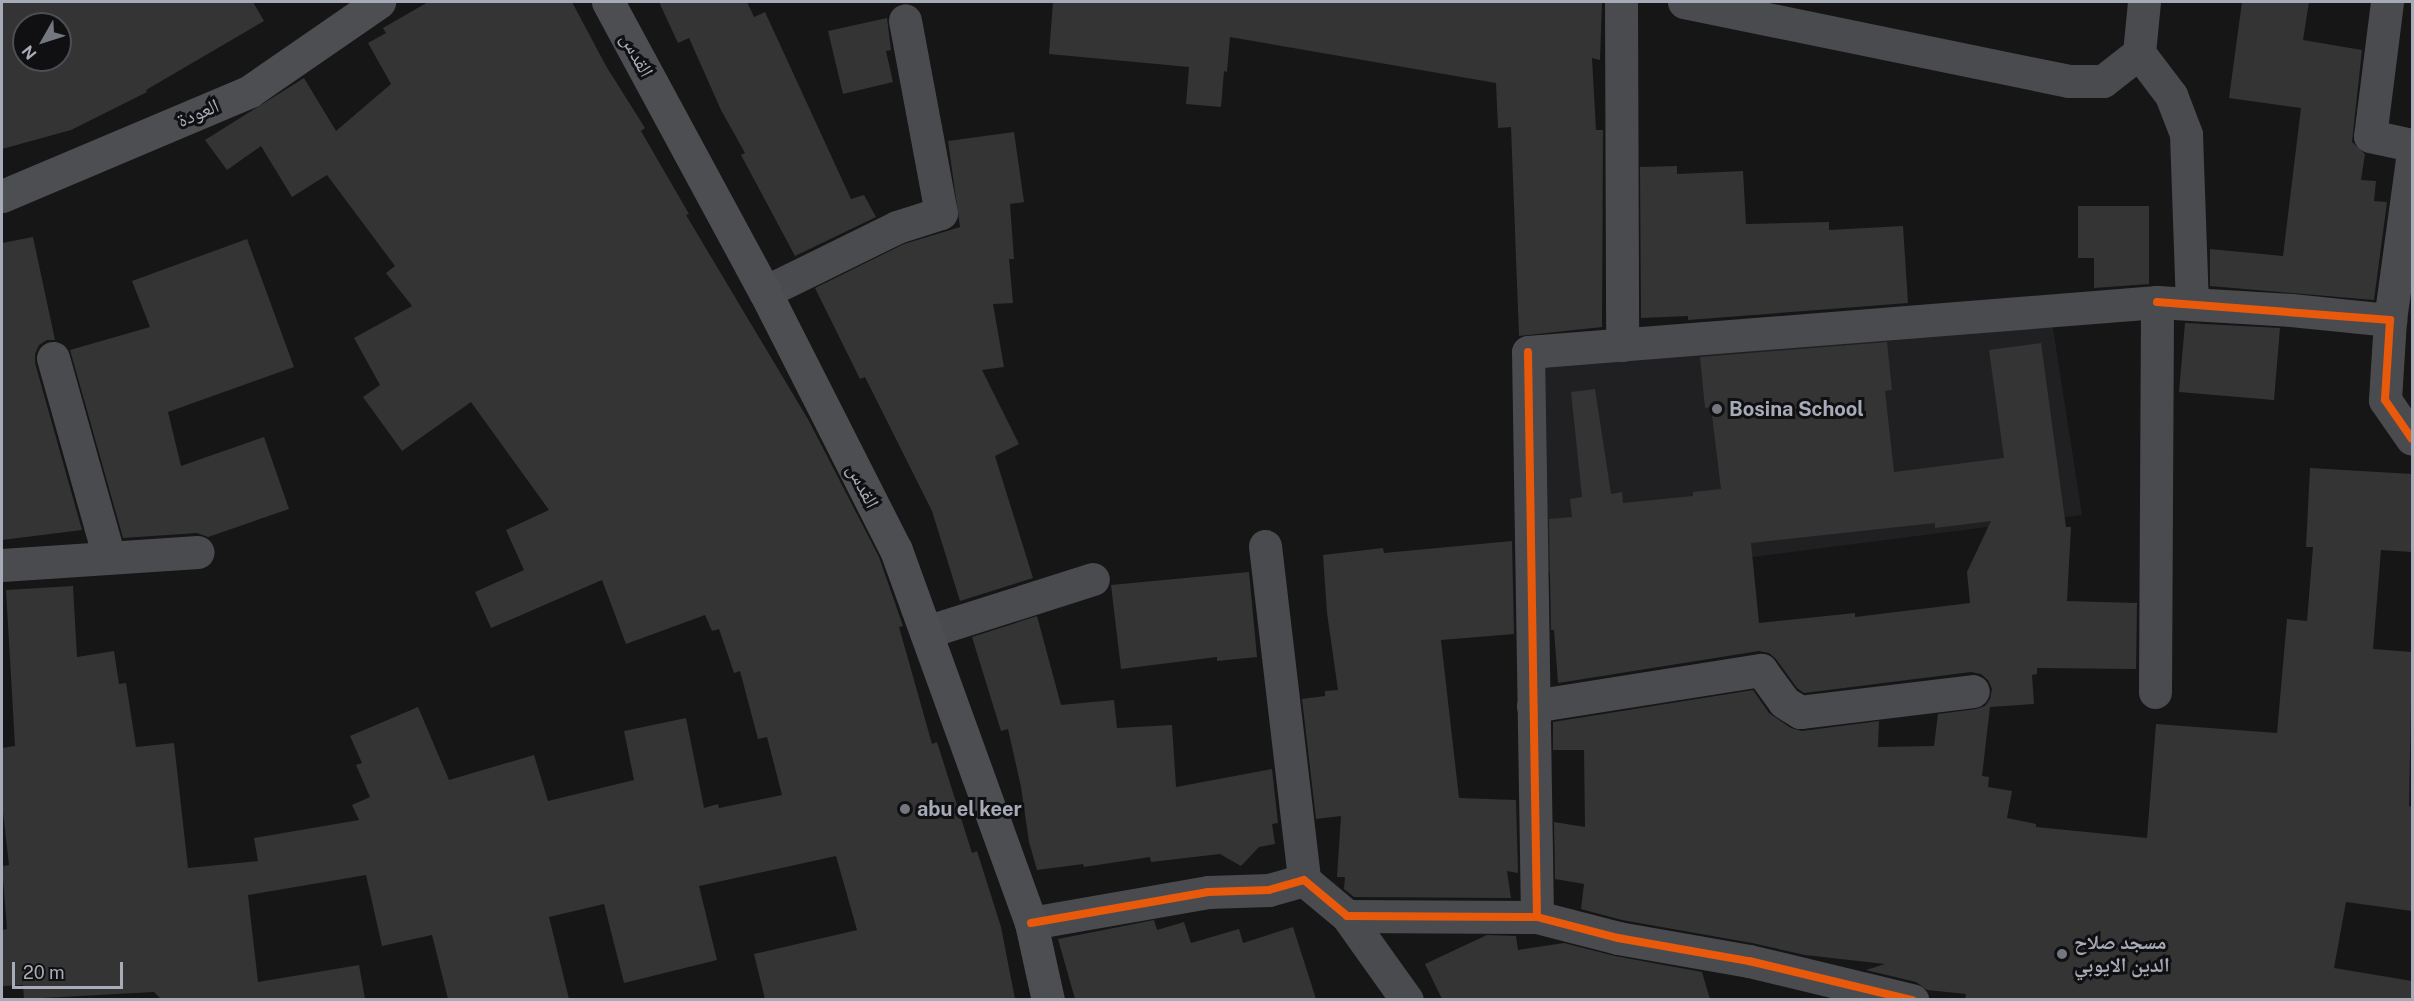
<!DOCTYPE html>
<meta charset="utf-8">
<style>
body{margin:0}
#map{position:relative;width:2414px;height:1001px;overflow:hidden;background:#161616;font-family:"Public Sans","Noto Naskh Arabic",sans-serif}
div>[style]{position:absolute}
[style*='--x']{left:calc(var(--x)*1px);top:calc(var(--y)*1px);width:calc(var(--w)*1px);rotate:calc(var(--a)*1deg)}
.built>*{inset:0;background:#202022}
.building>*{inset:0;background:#343435}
.minor>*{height:33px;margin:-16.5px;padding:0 16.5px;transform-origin:16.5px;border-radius:16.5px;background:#4a4b4f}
.major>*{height:33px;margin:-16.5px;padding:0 16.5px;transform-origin:16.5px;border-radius:16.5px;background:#4c4e51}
.cycleway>*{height:8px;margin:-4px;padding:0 4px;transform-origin:4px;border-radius:4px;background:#e8590c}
.dots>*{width:16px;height:16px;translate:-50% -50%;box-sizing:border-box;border:3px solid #101012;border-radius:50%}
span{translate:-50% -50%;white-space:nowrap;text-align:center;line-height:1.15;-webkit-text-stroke:6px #101012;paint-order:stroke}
.street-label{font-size:20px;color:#a7abb7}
.poi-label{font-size:20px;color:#a7abb7;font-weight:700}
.left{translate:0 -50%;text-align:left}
.frame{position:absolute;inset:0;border:3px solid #a7abb7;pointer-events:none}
.north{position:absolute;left:12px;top:12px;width:60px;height:60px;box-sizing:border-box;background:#101012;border:2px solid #4c4e54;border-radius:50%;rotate:231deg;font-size:16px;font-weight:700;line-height:24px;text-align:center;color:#a7abb7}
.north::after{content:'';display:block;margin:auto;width:21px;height:27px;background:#74777f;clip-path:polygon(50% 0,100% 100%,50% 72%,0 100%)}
.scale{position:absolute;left:12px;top:962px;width:111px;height:27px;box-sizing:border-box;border:3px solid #a7abb7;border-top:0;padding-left:8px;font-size:18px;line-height:21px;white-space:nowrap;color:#a7abb7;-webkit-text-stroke:4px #101012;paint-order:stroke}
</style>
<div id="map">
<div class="built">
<div style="clip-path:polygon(2052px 322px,2082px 515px,1673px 567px,1539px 573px,1537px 365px)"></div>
</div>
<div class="building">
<div style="clip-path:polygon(evenodd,2px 2px,253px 2px,264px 21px,146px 90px,147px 92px,71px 130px,2px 149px,2px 2px,24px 24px,60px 24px,60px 60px,24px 60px,24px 24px)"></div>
<div style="clip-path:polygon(428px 2px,572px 2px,606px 66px,645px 128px,641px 131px,689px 214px,686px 215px,809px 421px,879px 557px,903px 626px,899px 627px,932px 744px,937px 742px,972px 853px,977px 851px,1001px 927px,1015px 999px,765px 999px,754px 954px,857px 930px,836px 856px,699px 886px,717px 960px,624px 983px,604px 904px,549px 917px,569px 999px,448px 999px,432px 935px,382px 946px,366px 875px,248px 895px,258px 982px,359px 965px,365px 999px,161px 999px,154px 992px,24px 999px,23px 985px,2px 986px,2px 930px,7px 929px,2px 866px,9px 865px,2px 804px,2px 748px,15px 746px,6px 590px,73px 586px,77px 657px,114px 651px,119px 684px,126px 683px,136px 747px,174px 743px,188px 868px,258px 861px,254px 838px,359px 820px,352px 805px,370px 797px,356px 765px,362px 763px,350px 736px,418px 707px,449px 780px,534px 755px,548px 801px,634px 780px,624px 731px,686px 718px,704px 808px,718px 804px,719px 808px,782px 795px,767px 737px,758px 739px,740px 671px,734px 673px,719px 629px,712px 631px,705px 615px,626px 644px,602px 580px,491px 628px,475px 592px,524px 570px,506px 530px,549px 510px,471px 402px,402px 451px,363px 397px,380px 385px,354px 338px,412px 306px,386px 273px,395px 266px,327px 175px,292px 197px,261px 146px,227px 170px,205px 140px,304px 78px,336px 131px,391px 84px,368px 43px,386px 33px,383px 28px)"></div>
<div style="clip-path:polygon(659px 2px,747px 2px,754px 17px,765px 12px,851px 199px,864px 195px,876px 217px,795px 256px,741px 155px,745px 153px,721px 110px,689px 38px,678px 43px)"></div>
<div style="clip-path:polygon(1053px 2px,1602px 2px,1600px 60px,1592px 58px,1596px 130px,1603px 130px,1602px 327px,1519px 336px,1511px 127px,1498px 128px,1496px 83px,1230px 37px,1227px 72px,1224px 71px,1221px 107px,1186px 104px,1189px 67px,1049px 54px)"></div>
<div style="clip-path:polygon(2242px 2px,2309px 2px,2303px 40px,2362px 50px,2352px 142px,2365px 154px,2361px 180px,2376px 181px,2374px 201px,2387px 202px,2374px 300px,2210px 286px,2210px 249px,2283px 256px,2301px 108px,2229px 98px)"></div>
<div style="clip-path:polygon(887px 18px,891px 50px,886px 51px,893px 82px,843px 94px,828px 31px)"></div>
<div style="clip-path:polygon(1014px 132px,1024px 202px,1010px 204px,1014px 259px,1009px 259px,1013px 303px,993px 304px,1004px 367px,982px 370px,1019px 444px,995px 456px,1033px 578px,960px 601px,932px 511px,865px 377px,860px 379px,815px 288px,904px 244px,960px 227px,948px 141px)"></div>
<div style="clip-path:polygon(1677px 166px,1677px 174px,1743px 171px,1746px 224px,1829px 222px,1829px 230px,1903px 226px,1908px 303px,1688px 320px,1688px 316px,1641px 318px,1640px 167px)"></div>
<div style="clip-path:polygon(2078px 206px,2149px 206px,2149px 284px,2094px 288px,2094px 258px,2078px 258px)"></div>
<div style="clip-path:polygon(33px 237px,55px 340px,47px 340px,39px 345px,35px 354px,35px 363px,82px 530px,2px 540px,2px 243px)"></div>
<div style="clip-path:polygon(247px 239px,294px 367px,168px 412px,181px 466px,264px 437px,289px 509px,208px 537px,197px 533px,123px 538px,70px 350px,150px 327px,132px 281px)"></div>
<div style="clip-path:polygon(2185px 323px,2280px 328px,2274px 400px,2179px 392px)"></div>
<div style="clip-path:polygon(evenodd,1887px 342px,1892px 390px,1885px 391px,1894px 472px,2004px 458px,1989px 350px,2041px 343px,2066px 527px,2071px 527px,2067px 601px,2137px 603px,2136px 669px,2037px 668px,2037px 674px,2032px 675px,2034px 704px,1990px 707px,1982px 776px,1989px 777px,1988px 787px,2012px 791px,2007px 818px,2036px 824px,2036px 827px,2147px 838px,2156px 724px,2277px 733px,2287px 619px,2307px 621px,2313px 547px,2306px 547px,2310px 468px,2412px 474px,2412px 552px,2381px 550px,2373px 649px,2412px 652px,2409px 806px,2412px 807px,2412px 911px,2346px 902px,2334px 968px,2412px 981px,2412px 999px,1965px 999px,1966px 994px,1927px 990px,1916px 982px,1866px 970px,1885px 964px,1805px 955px,1752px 943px,1622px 920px,1581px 909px,1584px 884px,1555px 879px,1554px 822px,1585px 827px,1584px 750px,1553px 750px,1553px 722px,1753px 690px,1769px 713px,1791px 728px,1802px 731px,1879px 721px,1878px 747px,1934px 746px,1938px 714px,1976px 709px,1985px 706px,1990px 699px,1992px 689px,1988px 680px,1981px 674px,1971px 672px,1804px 693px,1797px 688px,1776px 659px,1769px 653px,1759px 651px,1558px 683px,1554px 630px,1551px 630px,1549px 519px,1572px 517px,1570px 499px,1582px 497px,1571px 392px,1595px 389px,1611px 494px,1622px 492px,1623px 503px,1693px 496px,1693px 492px,1721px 489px,1711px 407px,1705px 408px,1700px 357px,1887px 342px,1991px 521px,1967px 572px,1970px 603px,1855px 617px,1855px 613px,1759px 623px,1751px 543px,1935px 523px,1935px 528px,1991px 521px)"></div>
<div style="clip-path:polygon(1512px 541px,1514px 634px,1441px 640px,1459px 798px,1516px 800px,1518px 873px,1507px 871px,1511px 898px,1354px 897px,1344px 889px,1345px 877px,1337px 877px,1341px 816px,1316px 819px,1302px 699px,1325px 696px,1325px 691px,1338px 690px,1327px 613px,1323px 555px,1383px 548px,1384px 553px)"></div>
<div style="clip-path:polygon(1249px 572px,1257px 657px,1217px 661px,1217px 657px,1121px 669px,1111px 585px)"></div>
<div style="clip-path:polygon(1037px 616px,1061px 705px,1114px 700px,1117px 728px,1172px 725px,1176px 787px,1272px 769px,1278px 823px,1272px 824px,1275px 844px,1259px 847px,1241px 866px,1220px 854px,1151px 862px,1150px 857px,1084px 867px,1083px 864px,1037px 870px,1029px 842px,1021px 787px,1008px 729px,1001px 731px,972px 637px)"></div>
<div style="clip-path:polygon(1154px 920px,1157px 930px,1184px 922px,1191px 943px,1239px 929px,1243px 943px,1293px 927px,1316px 999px,1075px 999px,1058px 939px)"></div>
<div style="clip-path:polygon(1487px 935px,1516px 936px,1518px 950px,1564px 943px,1615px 956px,1702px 972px,1710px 999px,1442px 999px,1425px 964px)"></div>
</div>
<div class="minor">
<div style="--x:1621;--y:2;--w:343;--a:89.8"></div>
<div style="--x:1684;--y:2;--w:393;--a:11.6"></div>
<div style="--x:2069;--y:81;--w:34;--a:0"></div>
<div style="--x:2103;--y:81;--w:46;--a:-37.9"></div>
<div style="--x:2139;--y:53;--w:51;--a:-84.4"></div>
<div style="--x:2387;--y:2;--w:135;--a:97.2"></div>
<div style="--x:2370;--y:136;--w:43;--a:12.1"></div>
<div style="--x:2139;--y:53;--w:53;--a:52.7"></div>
<div style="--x:2171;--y:95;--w:42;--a:69"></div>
<div style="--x:2186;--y:134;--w:169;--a:88"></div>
<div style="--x:765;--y:292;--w:147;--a:-26.2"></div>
<div style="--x:897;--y:227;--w:46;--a:-17.7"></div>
<div style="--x:941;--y:213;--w:196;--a:-100.6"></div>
<div style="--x:2390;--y:320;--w:162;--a:-82.2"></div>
<div style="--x:53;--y:358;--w:207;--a:74.3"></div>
<div style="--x:1265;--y:546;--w:336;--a:83.3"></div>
<div style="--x:2;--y:565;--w:196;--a:-3.8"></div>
<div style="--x:926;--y:632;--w:175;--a:-17.6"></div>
<div style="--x:2155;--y:692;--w:390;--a:-89.7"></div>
<div style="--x:1533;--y:706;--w:231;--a:-9"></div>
<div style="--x:1761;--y:670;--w:39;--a:54"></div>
<div style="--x:1784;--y:702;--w:19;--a:32"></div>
<div style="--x:1800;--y:712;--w:174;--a:-6.9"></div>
<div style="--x:1347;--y:916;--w:103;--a:54.5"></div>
<div style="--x:1537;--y:917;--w:565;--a:-90.91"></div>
<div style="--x:1528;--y:352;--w:631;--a:-4.54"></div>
<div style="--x:2157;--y:302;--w:134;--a:3.4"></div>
<div style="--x:2291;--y:310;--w:100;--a:5.8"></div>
<div style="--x:2390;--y:320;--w:80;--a:93.6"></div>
<div style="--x:2385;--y:400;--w:47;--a:55.3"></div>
<div style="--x:1031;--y:923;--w:180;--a:-9.9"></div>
<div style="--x:1208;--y:892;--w:61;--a:-1.9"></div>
<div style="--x:1269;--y:890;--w:36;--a:-16"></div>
<div style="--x:1304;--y:880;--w:56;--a:39.9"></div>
<div style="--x:1347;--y:916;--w:190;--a:0.3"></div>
<div style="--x:1537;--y:917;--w:84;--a:14.5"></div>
<div style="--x:1618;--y:938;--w:133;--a:10"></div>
<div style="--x:1749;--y:961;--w:168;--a:13.5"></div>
</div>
<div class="major">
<div style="--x:608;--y:2;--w:330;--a:61.6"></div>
<div style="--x:765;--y:292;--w:289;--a:63.1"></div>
<div style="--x:896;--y:550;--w:397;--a:70.1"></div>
<div style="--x:1031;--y:923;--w:79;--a:77.6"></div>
<div style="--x:2;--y:196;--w:269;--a:-22.9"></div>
<div style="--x:250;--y:91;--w:157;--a:-34.6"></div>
</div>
<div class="cycleway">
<div style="--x:2157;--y:302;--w:234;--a:4.4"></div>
<div style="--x:2390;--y:320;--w:80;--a:93.6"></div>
<div style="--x:2385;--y:400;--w:47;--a:55.3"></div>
<div style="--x:1528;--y:352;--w:565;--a:89.09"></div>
<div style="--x:1031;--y:923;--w:180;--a:-9.9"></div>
<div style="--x:1208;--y:892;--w:61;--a:-1.9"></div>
<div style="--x:1269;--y:890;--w:36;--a:-16"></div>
<div style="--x:1304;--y:880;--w:56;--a:39.9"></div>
<div style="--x:1347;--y:916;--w:190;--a:0.3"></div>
<div style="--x:1537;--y:917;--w:84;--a:14.5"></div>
<div style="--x:1618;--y:938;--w:133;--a:10"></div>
<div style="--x:1749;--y:961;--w:168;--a:13.5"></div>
</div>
<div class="dots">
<div style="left:1717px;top:409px;background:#74777f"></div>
<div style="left:905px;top:809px;background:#74777f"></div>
<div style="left:2062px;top:954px;background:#74777f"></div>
</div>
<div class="street-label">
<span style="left:637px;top:55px;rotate:62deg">القدس</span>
<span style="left:198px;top:113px;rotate:-23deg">العودة</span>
<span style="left:863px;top:486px;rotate:63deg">القدس</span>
</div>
<div class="poi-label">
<span class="left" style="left:1729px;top:409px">Bosina School</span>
<span class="left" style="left:917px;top:809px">abu el keer</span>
<span class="left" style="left:2074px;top:954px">مسجد صلاح<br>الدين الايوبي</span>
</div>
<div class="frame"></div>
<div class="north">N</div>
<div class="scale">20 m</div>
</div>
